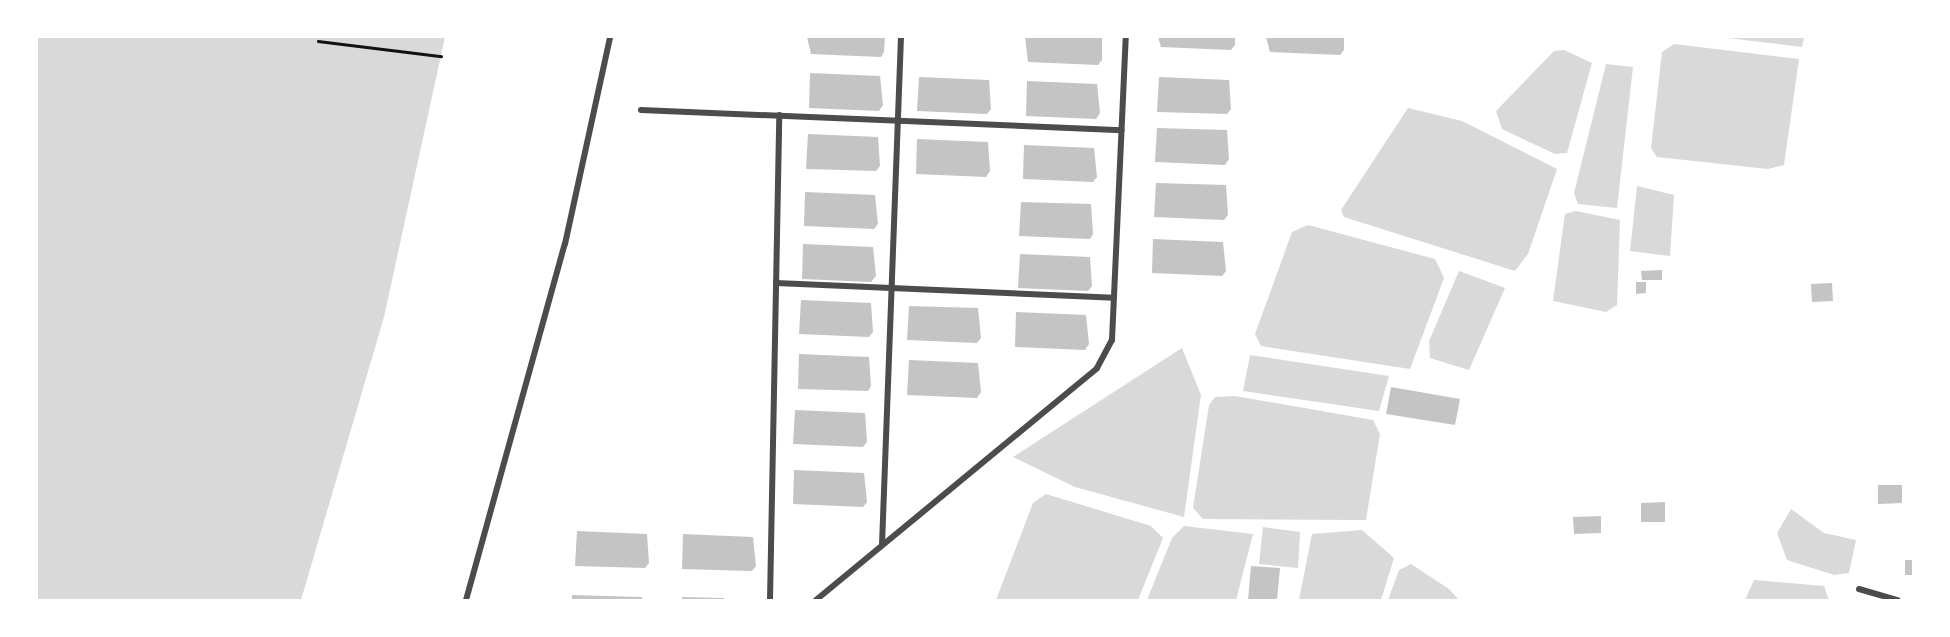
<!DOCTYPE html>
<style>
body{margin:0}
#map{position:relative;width:1950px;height:637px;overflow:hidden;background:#fff;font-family:Barlow,sans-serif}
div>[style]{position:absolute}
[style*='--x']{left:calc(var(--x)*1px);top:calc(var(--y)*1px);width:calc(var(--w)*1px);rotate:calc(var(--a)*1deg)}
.water>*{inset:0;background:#d9d9d9}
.building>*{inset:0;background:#c4c4c4}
.path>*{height:2.5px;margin:-1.25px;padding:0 1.25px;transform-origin:1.25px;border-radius:1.25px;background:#111}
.minor>*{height:6px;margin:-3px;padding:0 3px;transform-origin:3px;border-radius:3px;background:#4c4c4c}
span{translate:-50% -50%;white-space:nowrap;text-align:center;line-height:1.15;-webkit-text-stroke:6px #fff;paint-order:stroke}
.frame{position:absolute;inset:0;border:38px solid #fff;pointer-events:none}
</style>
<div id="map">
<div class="water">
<div style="clip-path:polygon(37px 37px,445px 37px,384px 317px,301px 600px,37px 600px)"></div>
<div style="clip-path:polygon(1719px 37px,1804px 37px,1802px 47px)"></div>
<div style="clip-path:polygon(1674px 44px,1799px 59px,1784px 165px,1768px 169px,1657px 157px,1651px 148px,1662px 52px)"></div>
<div style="clip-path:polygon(1564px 50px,1592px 63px,1567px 153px,1555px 154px,1502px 129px,1496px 111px,1554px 51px)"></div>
<div style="clip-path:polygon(1606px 64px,1633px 67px,1617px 208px,1578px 204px,1574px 193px)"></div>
<div style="clip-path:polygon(1408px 108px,1462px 121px,1557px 169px,1528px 254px,1515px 271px,1344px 217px,1341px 210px)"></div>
<div style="clip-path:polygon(1637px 186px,1674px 195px,1670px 256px,1630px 251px)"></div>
<div style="clip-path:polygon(1576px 211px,1620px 220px,1617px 305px,1606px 312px,1553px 301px,1565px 214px)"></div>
<div style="clip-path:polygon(1308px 225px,1435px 259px,1444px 278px,1410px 369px,1261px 346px,1255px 334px,1292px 232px)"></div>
<div style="clip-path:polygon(1459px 271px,1505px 288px,1469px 370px,1430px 358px,1429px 341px)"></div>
<div style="clip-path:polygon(1182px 348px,1201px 395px,1184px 517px,1075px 487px,1013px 457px)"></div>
<div style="clip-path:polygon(1250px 355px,1389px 376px,1379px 411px,1243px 391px)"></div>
<div style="clip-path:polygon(1235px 396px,1373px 420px,1380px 434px,1366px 520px,1203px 519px,1193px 508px,1209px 405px,1215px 397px)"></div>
<div style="clip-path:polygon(1046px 494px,1151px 526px,1163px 538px,1138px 600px,996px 600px,1033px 503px)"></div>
<div style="clip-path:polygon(1791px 509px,1824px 533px,1856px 540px,1849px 573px,1834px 575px,1787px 560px,1777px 533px)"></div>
<div style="clip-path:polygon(1184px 526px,1253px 534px,1236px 600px,1147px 600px,1172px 538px)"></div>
<div style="clip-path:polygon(1263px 527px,1300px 532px,1298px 568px,1259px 564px)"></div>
<div style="clip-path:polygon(1362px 530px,1394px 558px,1381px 600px,1299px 600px,1312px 534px)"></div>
<div style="clip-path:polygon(1411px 564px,1449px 589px,1459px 600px,1388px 600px,1399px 570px)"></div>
<div style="clip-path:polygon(1754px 580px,1824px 586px,1829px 600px,1745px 600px)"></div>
</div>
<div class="building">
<div style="clip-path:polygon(807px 37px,885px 37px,884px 52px,881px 57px,811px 54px)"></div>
<div style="clip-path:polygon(1025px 37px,1102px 37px,1102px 60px,1098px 65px,1028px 62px)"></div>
<div style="clip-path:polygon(1158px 37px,1235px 37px,1235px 45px,1231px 50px,1161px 47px)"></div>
<div style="clip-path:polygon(1266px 37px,1344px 37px,1344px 50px,1340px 55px,1270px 52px)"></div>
<div style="clip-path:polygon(810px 73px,880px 76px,883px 105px,879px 111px,809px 108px)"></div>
<div style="clip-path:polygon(919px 77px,989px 80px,991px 109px,987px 114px,917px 111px)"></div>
<div style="clip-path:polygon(1159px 77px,1229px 80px,1231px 109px,1227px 114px,1157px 112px)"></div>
<div style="clip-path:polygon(1027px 81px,1097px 84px,1100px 113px,1096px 119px,1026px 116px)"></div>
<div style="clip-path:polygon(1157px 128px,1227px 130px,1229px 159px,1225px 165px,1155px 162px)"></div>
<div style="clip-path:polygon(808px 134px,878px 137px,880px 166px,876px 171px,806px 169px)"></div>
<div style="clip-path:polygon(917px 139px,988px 142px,990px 171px,986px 177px,916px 174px)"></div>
<div style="clip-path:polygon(1024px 145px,1094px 148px,1097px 177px,1093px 182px,1023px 179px)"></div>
<div style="clip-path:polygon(1156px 183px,1226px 185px,1228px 215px,1224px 220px,1154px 217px)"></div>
<div style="clip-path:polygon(805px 192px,875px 195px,878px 224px,874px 229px,804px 226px)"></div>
<div style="clip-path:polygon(1021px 202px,1091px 204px,1093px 234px,1090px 239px,1019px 236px)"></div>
<div style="clip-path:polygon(1153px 239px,1223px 242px,1226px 271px,1222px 276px,1152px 273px)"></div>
<div style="clip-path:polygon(803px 244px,873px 247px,876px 276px,871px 282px,802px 279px)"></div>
<div style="clip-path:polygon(1020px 254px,1090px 257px,1092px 286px,1088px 291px,1018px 288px)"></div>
<div style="clip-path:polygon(1662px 270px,1662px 280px,1642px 280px,1641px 271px)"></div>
<div style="clip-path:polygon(1636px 282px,1646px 282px,1646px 293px,1636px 294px)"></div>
<div style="clip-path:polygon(1832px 283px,1833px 301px,1812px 302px,1811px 284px)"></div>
<div style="clip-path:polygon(801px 300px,871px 303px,873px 332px,869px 337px,799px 334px)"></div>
<div style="clip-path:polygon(909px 306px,978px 308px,981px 338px,977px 343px,907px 340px)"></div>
<div style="clip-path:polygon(1016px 312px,1086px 315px,1089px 344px,1085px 350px,1015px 347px)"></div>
<div style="clip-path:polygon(799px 354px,869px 357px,871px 386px,868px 391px,798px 389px)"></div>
<div style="clip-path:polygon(909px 360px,978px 363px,981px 392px,977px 398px,907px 395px)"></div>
<div style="clip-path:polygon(1391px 387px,1460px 399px,1455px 425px,1386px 414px)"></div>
<div style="clip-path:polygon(795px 410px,865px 413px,867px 442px,863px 447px,793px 444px)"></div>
<div style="clip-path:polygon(794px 470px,864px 473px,867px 502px,863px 507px,793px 504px)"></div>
<div style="clip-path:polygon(1878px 485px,1902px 485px,1902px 503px,1878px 504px)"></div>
<div style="clip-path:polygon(1665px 502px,1665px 522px,1641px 522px,1641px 503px)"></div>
<div style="clip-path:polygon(1601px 516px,1601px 533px,1574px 534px,1573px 517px)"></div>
<div style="clip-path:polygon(577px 531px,647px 534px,649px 563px,645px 568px,575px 566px)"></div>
<div style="clip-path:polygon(683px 534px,753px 537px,756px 566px,752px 571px,682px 569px)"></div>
<div style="clip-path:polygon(1905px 560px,1913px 560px,1913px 575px,1905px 575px)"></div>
<div style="clip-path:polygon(1251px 566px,1280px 568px,1277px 600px,1248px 600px)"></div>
<div style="clip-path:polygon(572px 595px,642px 597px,642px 600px,572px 600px)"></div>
<div style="clip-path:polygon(682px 597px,724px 598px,724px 600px,682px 600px)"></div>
</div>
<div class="path">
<div style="--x:318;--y:41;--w:124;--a:7"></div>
</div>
<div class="minor">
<div style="--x:641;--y:110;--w:481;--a:2.4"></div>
<div style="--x:776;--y:283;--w:338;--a:2.5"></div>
<div style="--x:882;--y:545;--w:508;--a:-87.86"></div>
<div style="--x:1859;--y:589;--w:40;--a:16"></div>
<div style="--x:466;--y:600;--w:370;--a:-74.5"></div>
<div style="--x:565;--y:244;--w:212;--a:-77.7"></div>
<div style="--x:770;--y:600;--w:485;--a:-88.9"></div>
<div style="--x:816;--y:600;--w:364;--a:-39.5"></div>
<div style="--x:1097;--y:368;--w:32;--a:-62"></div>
<div style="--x:1112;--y:340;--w:303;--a:-87.4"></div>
</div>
<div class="frame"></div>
</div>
